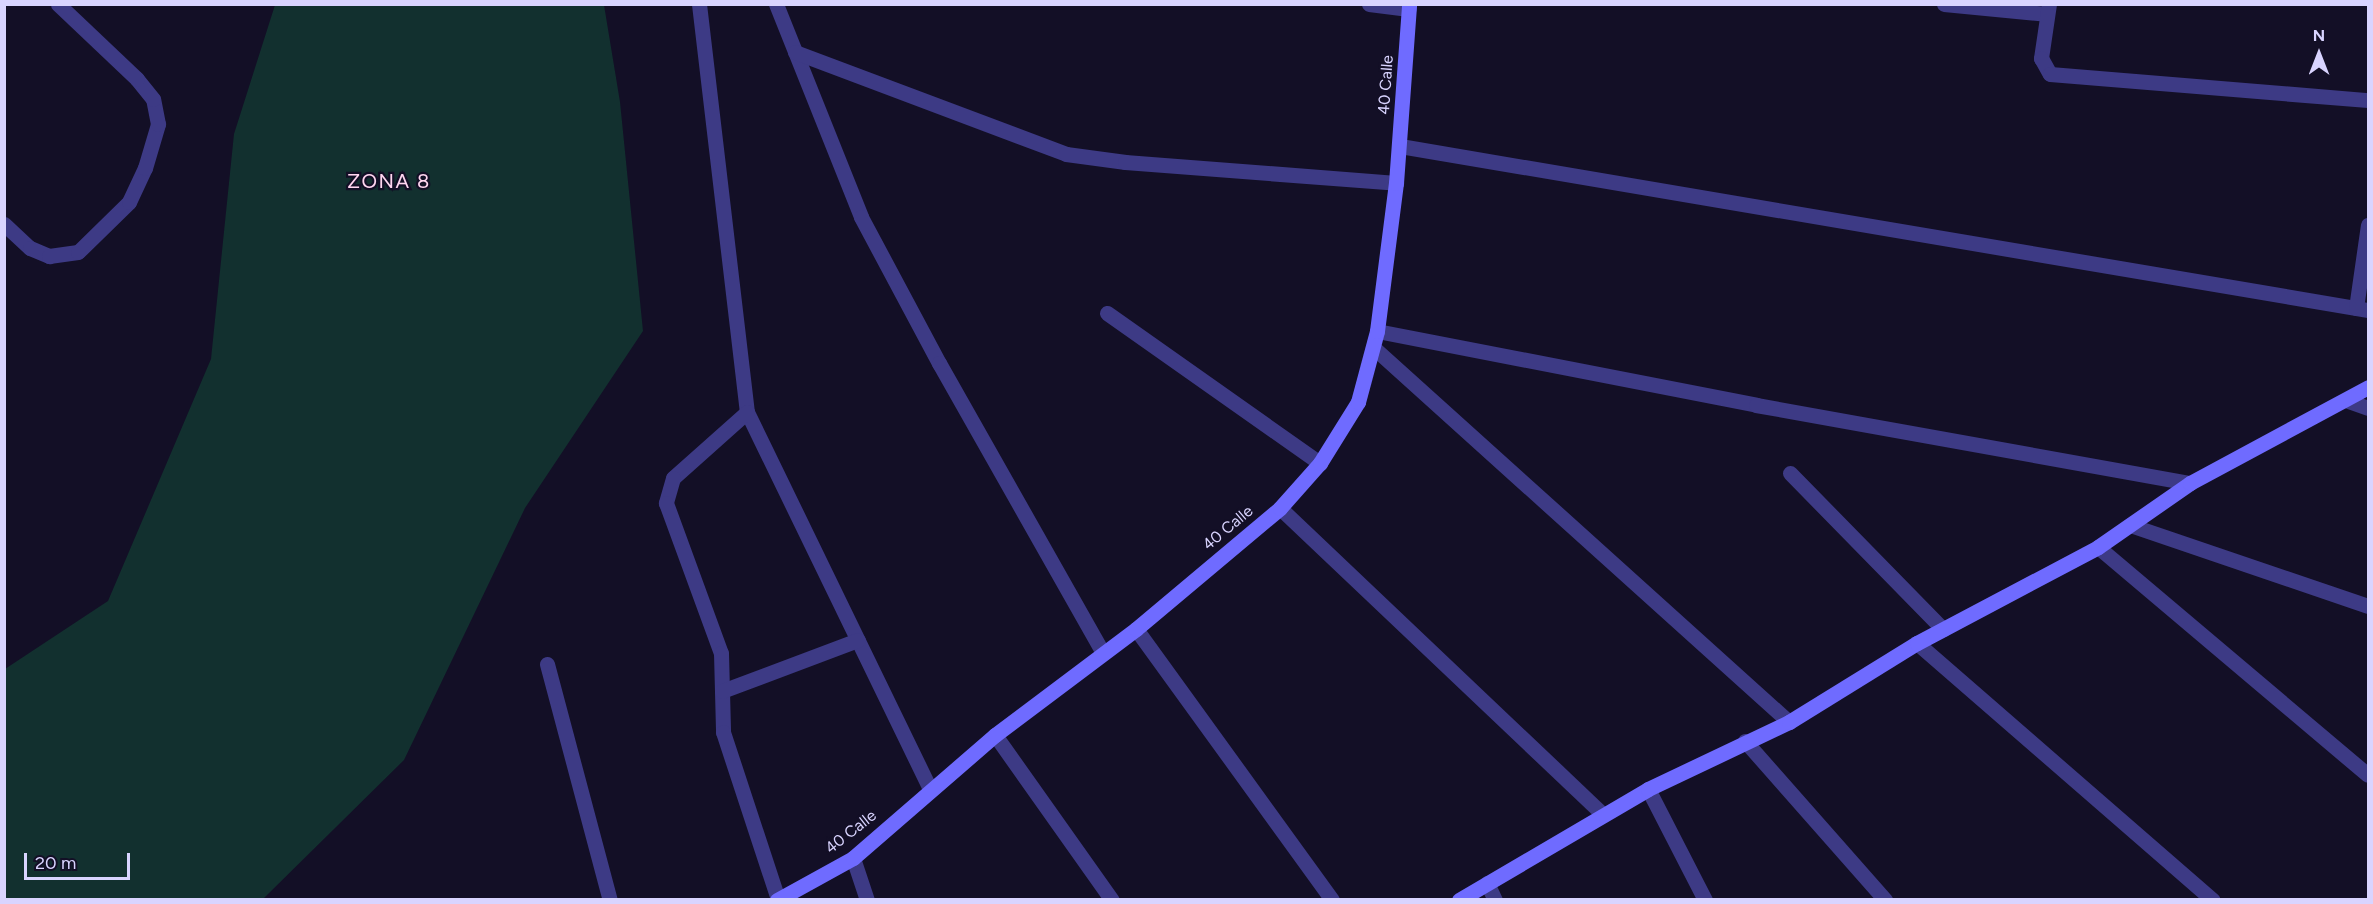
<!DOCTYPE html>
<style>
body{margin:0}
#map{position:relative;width:2373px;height:904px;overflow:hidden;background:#130f26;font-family:Figtree,sans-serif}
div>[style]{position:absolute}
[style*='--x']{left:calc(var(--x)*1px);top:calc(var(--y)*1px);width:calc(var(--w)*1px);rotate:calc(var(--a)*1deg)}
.green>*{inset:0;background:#12302f}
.street>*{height:15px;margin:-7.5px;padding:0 7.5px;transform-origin:7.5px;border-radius:7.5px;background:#3d3a85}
.secondary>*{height:15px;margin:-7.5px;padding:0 7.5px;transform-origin:7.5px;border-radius:7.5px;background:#6f6bff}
span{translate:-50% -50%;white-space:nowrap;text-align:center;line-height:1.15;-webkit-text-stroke:4.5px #130f26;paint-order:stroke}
.street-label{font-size:16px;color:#d9d4ff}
.quarter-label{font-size:20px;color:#ffd6f0;letter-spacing:1.5px}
.frame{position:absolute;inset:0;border:6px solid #d9d4ff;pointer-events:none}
.north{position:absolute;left:2289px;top:24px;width:60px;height:60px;-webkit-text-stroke:4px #130f26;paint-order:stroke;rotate:0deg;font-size:16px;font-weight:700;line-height:24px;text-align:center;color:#d9d4ff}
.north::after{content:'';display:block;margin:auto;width:21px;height:27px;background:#d9d4ff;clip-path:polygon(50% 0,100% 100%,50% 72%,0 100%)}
.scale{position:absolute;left:24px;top:853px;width:106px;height:27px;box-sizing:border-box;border:3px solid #d9d4ff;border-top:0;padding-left:8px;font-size:18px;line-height:21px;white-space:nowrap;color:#d9d4ff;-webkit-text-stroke:4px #130f26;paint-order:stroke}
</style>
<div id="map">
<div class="green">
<div style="clip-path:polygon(275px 5px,604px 5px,620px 102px,643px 331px,525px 508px,404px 760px,263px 899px,5px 899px,5px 669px,108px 601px,211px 359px,234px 134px)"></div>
</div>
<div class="street">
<div style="--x:699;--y:4;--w:411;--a:83.3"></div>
<div style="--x:747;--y:412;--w:419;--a:64.1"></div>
<div style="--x:776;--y:4;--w:229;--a:68.2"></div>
<div style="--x:861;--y:217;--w:166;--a:61.9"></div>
<div style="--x:939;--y:363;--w:331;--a:60.5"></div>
<div style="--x:1369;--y:4;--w:40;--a:7.1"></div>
<div style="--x:1944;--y:4;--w:103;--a:5.5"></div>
<div style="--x:2049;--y:4;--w:55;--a:98.4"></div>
<div style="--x:2041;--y:58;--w:18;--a:61"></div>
<div style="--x:2050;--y:74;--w:319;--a:4.7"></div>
<div style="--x:795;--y:52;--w:290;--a:20.6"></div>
<div style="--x:1066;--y:154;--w:60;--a:7.7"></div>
<div style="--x:1125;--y:162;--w:272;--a:4.4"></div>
<div style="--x:1400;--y:146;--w:982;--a:9.62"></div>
<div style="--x:4;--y:224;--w:35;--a:43"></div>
<div style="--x:30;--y:248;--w:21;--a:23"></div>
<div style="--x:49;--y:256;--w:29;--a:-8"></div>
<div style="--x:78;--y:252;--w:71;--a:-44.4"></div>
<div style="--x:129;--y:202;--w:38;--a:-65"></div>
<div style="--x:145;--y:168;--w:46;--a:-73.5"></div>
<div style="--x:158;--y:124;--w:25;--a:-101"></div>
<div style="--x:153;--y:99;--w:26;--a:-129"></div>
<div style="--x:137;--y:79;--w:109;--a:-136.5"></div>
<div style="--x:2356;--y:308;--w:84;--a:-81.8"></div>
<div style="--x:1107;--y:313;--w:261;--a:35.2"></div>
<div style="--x:1377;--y:331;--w:386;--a:11"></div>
<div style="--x:1756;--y:405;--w:441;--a:10.2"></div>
<div style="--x:1374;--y:348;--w:559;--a:42.03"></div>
<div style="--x:2348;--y:401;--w:21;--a:19"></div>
<div style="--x:747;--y:412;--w:99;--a:138.3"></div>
<div style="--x:673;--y:478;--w:26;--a:106"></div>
<div style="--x:666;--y:503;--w:160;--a:69.9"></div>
<div style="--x:721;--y:653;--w:79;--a:88.5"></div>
<div style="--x:723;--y:732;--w:176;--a:71.8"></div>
<div style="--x:1790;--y:473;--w:219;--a:45.6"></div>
<div style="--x:1280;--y:508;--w:445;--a:43.5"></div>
<div style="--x:2130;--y:525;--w:251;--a:18.8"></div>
<div style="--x:2098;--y:547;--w:353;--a:40.2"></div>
<div style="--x:1136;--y:629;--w:334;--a:54.1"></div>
<div style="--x:1917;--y:643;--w:392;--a:41"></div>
<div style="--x:547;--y:664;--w:244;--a:75.1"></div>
<div style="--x:722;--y:691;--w:145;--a:-20.6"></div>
<div style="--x:995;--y:735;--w:202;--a:54.7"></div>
<div style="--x:1745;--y:741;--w:212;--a:48.6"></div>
<div style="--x:1648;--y:789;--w:125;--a:62.8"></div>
<div style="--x:853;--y:858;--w:44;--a:71.6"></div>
<div style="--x:1487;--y:883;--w:19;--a:65"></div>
</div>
<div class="secondary">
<div style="--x:777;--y:900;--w:87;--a:-28.9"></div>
<div style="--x:853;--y:858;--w:188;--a:-40.9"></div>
<div style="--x:995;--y:735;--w:176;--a:-36.9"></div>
<div style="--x:1136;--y:629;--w:188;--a:-40"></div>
<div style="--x:1280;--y:508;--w:60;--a:-48.4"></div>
<div style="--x:1320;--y:463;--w:72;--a:-58.1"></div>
<div style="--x:1358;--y:402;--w:73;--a:-75"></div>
<div style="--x:1377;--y:331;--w:149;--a:-82.7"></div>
<div style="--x:1396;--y:183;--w:179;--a:-85.8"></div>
<div style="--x:1459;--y:900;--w:219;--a:-30.4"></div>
<div style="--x:1648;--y:789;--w:156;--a:-25.4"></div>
<div style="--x:1789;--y:722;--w:150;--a:-31.7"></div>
<div style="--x:1917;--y:643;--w:205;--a:-27.9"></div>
<div style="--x:2098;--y:547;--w:112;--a:-34.8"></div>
<div style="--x:2190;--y:483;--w:202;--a:-28.3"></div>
</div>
<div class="street-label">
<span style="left:1386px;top:85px;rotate:-86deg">40 Calle</span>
<span style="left:1228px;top:528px;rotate:-40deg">40 Calle</span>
<span style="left:851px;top:832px;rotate:-38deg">40 Calle</span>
</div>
<div class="quarter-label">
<span style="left:389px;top:181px">ZONA 8</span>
</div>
<div class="frame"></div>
<div class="north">N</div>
<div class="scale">20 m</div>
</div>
